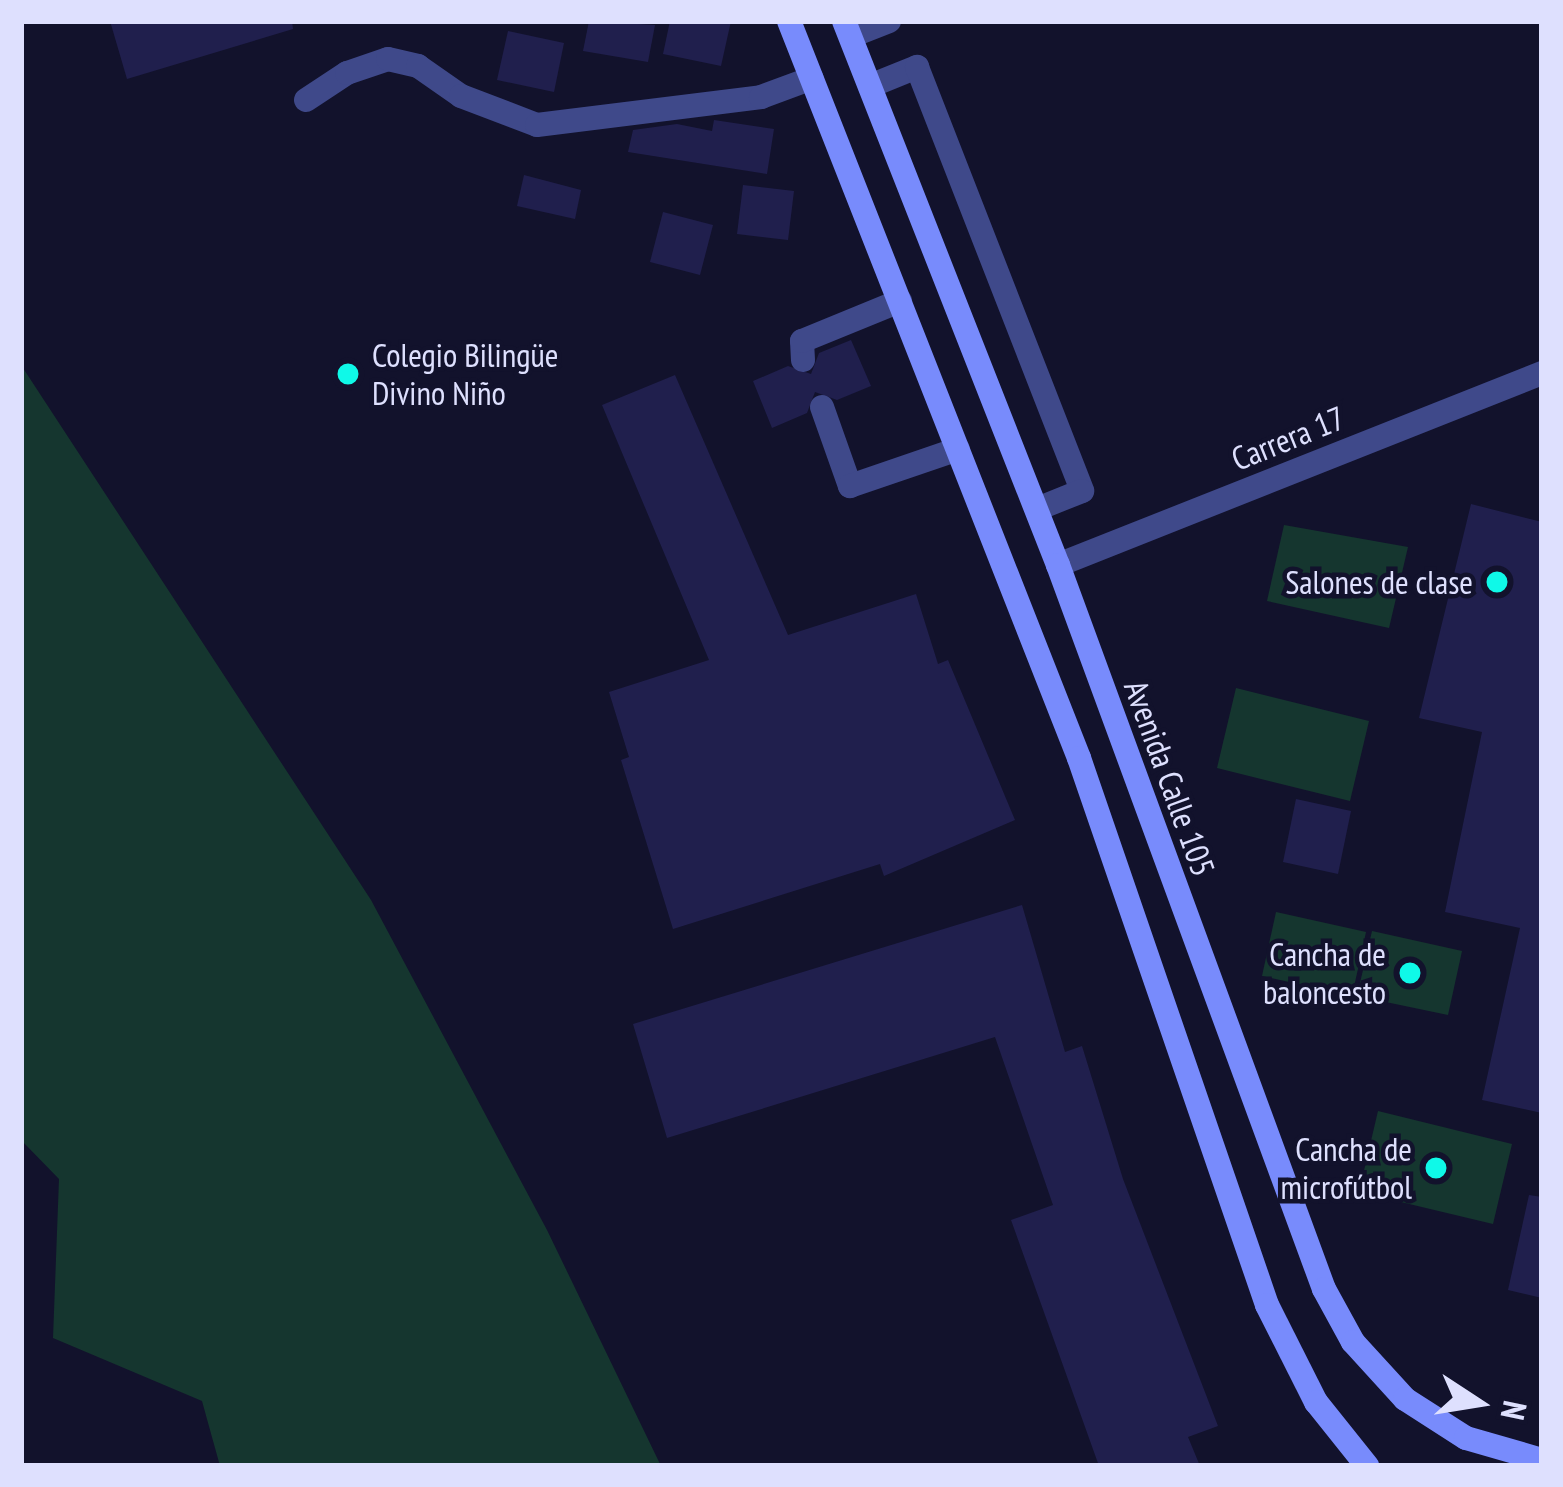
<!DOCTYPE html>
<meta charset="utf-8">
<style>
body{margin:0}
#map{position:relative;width:1563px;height:1487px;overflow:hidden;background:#12122c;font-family:"PT Sans Narrow",sans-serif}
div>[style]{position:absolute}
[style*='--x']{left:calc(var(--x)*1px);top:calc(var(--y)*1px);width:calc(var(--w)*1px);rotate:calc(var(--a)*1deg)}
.green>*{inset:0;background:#15362f}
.building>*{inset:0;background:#201f4d}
.service>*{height:24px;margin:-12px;padding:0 12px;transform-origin:12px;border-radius:12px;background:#3f498a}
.minor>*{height:24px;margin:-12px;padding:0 12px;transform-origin:12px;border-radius:12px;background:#3f498a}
.secondary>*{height:24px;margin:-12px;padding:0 12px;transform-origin:12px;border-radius:12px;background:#788bfc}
.dots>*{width:33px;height:33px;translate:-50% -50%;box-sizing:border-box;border:6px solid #12122c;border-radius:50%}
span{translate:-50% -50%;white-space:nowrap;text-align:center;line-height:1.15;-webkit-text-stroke:9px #12122c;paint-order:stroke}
.poi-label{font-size:33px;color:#dee0fe}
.left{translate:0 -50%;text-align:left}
.right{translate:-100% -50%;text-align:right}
.street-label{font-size:33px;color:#dee0fe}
.frame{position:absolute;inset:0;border:24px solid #dee0fe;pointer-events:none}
.north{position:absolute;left:1419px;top:1343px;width:120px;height:120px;-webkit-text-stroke:9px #12122c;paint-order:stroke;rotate:102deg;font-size:33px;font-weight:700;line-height:48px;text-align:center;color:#dee0fe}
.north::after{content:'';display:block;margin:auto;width:42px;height:54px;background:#dee0fe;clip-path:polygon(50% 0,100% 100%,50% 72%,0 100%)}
</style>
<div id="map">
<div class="green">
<div style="clip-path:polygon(21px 365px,371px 900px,547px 1230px,661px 1466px,220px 1466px,202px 1401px,53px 1338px,59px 1179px,21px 1140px)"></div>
<div style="clip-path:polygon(1284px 525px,1408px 547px,1389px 628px,1267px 601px)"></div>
<div style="clip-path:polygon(1236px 688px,1369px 721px,1350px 801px,1217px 768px)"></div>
<div style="clip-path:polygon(1276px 912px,1366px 932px,1352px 996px,1262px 976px)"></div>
<div style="clip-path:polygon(1372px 931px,1462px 951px,1448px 1015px,1357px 996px)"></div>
<div style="clip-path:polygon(1378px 1111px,1512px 1144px,1493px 1224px,1359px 1192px)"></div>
</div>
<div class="building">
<div style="clip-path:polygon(110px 21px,292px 21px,293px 29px,127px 79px)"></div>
<div style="clip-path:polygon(589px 21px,655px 25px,648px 62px,583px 51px)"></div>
<div style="clip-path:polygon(670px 21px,731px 21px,721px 66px,663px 54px)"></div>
<div style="clip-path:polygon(508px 31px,564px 43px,554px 92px,497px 80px)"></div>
<div style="clip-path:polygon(714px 120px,774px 129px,767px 174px,628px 152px,633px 130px,677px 124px,712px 131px)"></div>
<div style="clip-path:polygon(524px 175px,581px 190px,575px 219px,517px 206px)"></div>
<div style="clip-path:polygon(743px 185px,794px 191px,788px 240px,737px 234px)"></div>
<div style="clip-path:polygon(663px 212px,713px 225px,700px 275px,650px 262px)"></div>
<div style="clip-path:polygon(851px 340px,871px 386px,837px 400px,815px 392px,807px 413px,772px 428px,753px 381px,788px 366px,811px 374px,819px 353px)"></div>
<div style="clip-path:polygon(675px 375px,788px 635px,916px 594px,938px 664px,948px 660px,1015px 820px,884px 876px,880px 864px,673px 929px,621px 760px,629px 757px,609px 692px,709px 660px,602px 405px)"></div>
<div style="clip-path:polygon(1471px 504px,1542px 522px,1542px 1113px,1482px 1100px,1520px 928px,1445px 912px,1482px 732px,1419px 718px)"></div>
<div style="clip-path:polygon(1296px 799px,1351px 811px,1338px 874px,1283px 862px)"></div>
<div style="clip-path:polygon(1022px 905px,1065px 1052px,1082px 1046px,1123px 1179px,1218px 1426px,1188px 1437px,1200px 1466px,1099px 1466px,1011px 1220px,1053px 1205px,995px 1037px,667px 1138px,633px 1024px)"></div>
<div style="clip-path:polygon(1529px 1195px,1542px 1197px,1542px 1298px,1508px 1290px)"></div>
</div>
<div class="service">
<div style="--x:870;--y:86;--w:51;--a:-22"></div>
<div style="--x:917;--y:67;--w:455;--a:68.7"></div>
<div style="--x:1082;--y:491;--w:48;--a:158.2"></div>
<div style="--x:306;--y:100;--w:49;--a:-33.4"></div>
<div style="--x:347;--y:73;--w:43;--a:-18.9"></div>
<div style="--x:388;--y:59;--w:31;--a:13"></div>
<div style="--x:418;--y:66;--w:52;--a:34.9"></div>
<div style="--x:461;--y:96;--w:81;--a:20.9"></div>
<div style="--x:537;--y:125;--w:226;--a:-7.1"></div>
<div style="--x:761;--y:97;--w:54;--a:-20.4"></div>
<div style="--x:803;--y:360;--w:19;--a:-93"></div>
<div style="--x:802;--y:341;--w:106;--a:-22.2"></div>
<div style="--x:822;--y:407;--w:84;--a:70.5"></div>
<div style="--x:850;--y:486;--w:114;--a:-18.9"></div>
</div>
<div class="minor">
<div style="--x:851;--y:36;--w:41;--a:-21.5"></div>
<div style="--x:1058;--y:565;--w:521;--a:-21.64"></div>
</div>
<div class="secondary">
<div style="--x:789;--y:21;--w:792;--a:68.52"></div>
<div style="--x:1079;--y:758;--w:578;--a:71.03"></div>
<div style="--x:1267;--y:1305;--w:109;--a:63.2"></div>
<div style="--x:1316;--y:1402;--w:82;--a:51.4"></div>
<div style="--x:844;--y:21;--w:585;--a:68.53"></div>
<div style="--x:1058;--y:565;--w:771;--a:69.83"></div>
<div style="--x:1324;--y:1289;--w:60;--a:61.3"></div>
<div style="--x:1353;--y:1342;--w:77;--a:47.6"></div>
<div style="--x:1405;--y:1399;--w:72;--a:32.6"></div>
<div style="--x:1466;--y:1438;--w:79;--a:16.1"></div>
</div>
<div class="dots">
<div style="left:348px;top:374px;background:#0ff9e8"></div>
<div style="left:1497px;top:582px;background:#0ff9e8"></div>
<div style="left:1410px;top:973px;background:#0ff9e8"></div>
<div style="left:1436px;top:1168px;background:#0ff9e8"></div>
</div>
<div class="poi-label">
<span class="left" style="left:372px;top:374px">Colegio Bilingüe<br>Divino Niño</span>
<span class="right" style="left:1473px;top:582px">Salones de clase</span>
<span class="right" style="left:1386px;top:973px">Cancha de<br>baloncesto</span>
<span class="right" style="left:1412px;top:1168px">Cancha de<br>microfútbol</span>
</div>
<div class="street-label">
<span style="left:1288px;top:438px;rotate:-22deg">Carrera 17</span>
<span style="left:1170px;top:778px;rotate:70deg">Avenida Calle 105</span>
</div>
<div class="frame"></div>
<div class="north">N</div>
</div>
